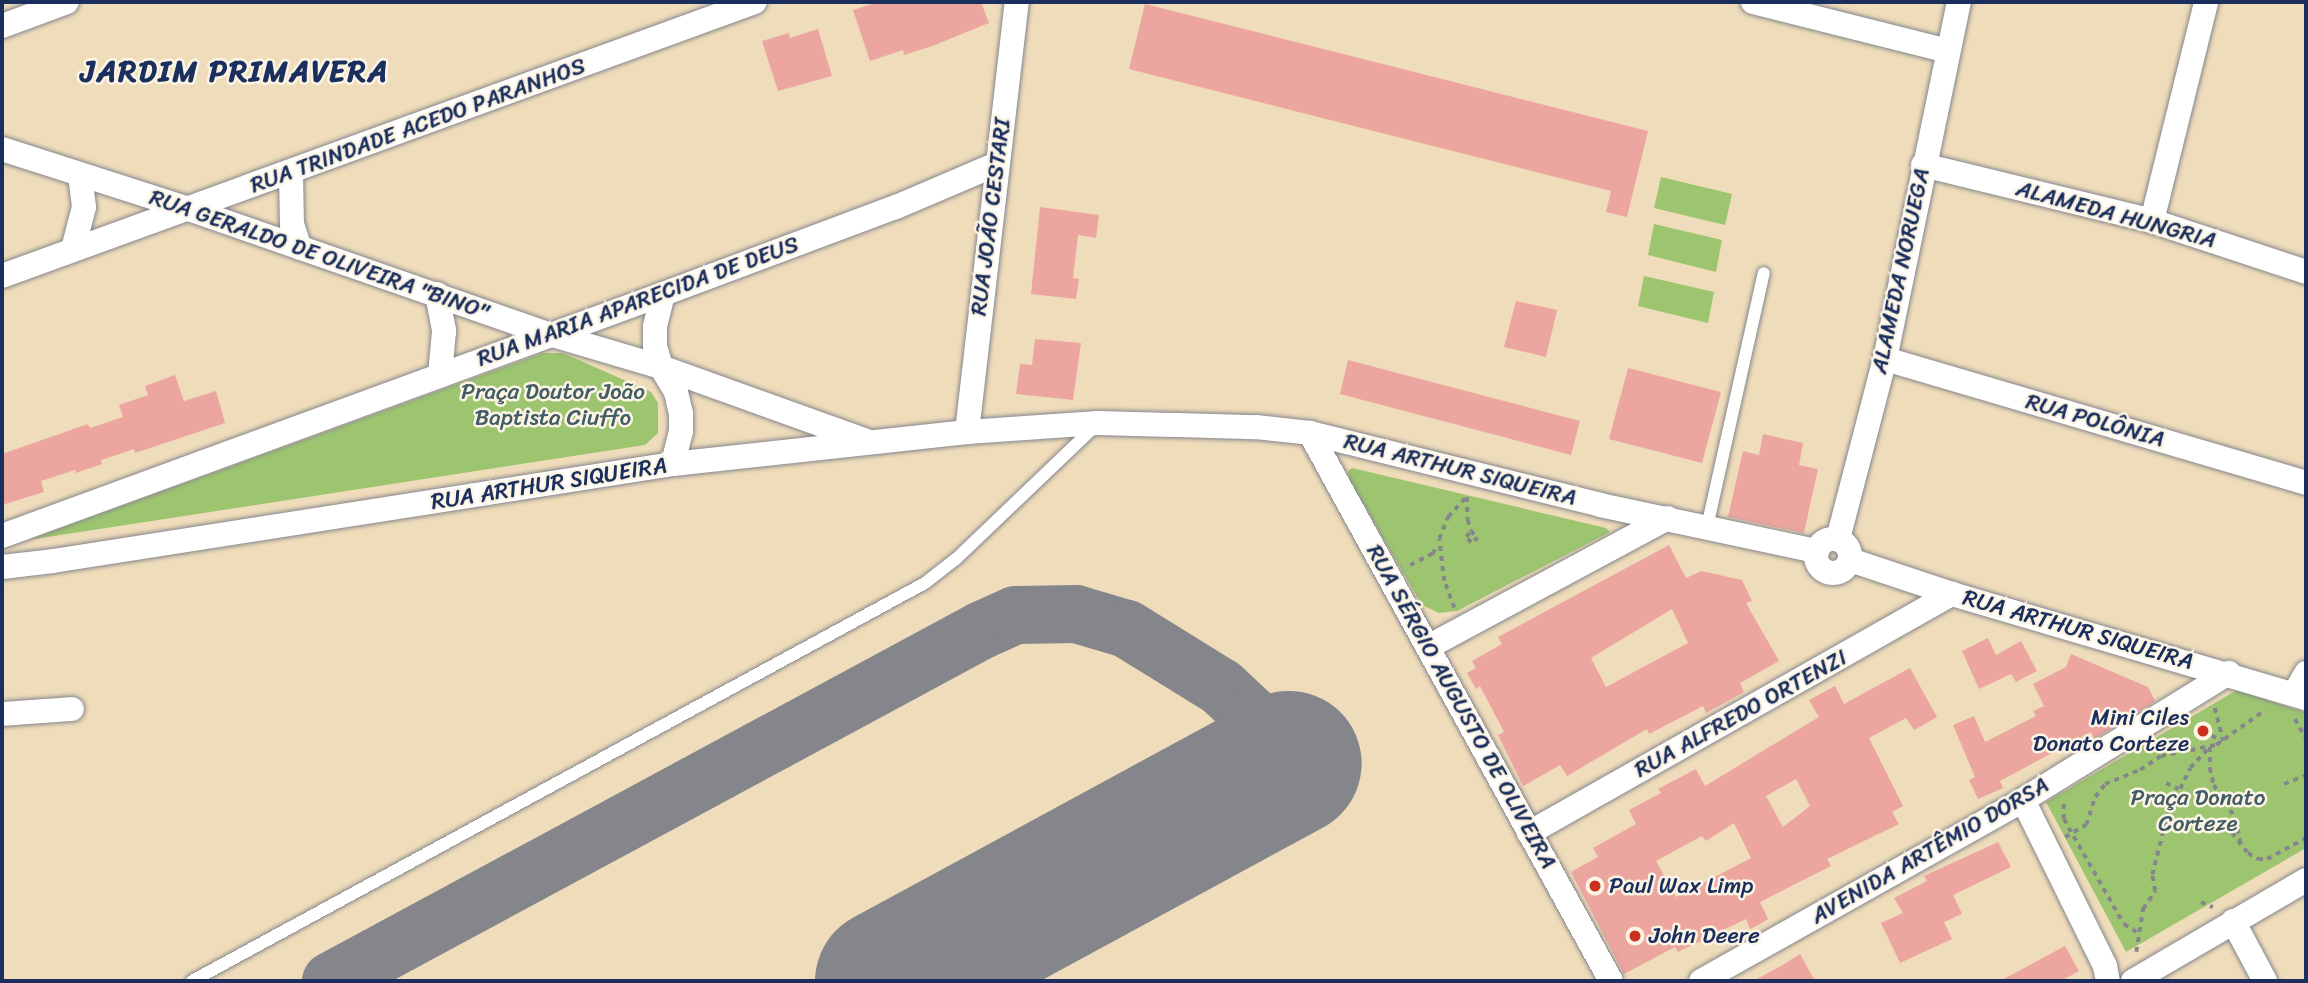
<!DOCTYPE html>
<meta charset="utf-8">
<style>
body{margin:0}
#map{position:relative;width:2308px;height:983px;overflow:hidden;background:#efdcba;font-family:Sriracha,sans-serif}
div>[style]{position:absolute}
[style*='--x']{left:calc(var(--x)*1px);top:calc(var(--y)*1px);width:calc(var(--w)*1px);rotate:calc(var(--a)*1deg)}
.green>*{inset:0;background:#9dc570}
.taxiway>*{height:58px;margin:-29px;padding:0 29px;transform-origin:29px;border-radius:29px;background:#85868c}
.runway>*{height:145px;margin:-72.5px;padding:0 72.5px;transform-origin:72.5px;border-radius:72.5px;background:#85868c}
.building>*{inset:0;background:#eda5a0}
.path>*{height:3.5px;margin-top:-1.75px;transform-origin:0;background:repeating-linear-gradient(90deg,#85868c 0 5px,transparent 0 10px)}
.roads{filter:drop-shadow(0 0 2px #85868c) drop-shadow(0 0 2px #85868c)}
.service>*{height:12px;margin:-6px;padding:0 6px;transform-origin:6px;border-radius:6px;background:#fff}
.minor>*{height:24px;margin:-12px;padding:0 12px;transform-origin:12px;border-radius:12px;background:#fff}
.minor>.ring{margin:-12px;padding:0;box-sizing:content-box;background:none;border:24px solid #fff;border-radius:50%}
.dots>*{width:19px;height:19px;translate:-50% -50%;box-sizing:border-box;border:4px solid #fcf5e5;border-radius:50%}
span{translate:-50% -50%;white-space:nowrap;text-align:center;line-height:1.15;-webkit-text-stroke:5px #fcf5e5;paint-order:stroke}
.street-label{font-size:23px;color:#1b2f5e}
.park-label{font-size:23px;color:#425c63}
.poi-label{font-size:23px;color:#1b2f5e}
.right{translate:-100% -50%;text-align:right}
.left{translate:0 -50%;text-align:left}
.district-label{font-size:30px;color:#1b2f5e;font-weight:700;letter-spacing:2px}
.frame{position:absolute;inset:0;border:4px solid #1b2f5e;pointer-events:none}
</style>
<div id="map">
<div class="green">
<div style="clip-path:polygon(1661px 177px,1732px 194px,1725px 225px,1654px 208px)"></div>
<div style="clip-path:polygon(1654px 224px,1722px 240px,1716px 272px,1648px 255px)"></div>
<div style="clip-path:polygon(1644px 276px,1714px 292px,1708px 323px,1638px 306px)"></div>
<div style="clip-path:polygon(543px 353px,563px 353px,651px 392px,658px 403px,658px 433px,645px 445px,28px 540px)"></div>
<div style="clip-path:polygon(1352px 468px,1606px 528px,1610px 532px,1457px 611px,1439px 613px,1422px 605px,1349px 479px,1348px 471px)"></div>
<div style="clip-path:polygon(2237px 690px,2306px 713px,2306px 848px,2126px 952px,2046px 802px)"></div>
</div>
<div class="taxiway">
<div style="--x:331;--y:981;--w:740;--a:-28.33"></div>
<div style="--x:982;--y:630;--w:36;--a:-24"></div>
<div style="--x:1015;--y:615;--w:61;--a:-0.9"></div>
<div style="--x:1076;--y:614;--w:53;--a:16.4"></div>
<div style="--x:1127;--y:629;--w:110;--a:31.7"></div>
<div style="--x:1221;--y:687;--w:41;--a:43"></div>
<div style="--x:1251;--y:715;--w:61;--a:51.6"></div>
</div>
<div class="runway">
<div style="--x:887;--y:981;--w:457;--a:-28.5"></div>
</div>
<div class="building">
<div style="clip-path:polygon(878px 2px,981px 2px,989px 23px,932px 46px,904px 55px,903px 50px,870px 61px,853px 10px)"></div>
<div style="clip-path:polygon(1145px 4px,1648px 131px,1627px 217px,1606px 212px,1611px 191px,1129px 69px)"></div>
<div style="clip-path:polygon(818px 29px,832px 76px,778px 91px,762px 41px,789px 33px,790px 38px)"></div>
<div style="clip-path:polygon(1040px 207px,1099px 215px,1096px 238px,1078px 235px,1073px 278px,1079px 279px,1076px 299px,1031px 294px)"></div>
<div style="clip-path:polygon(1516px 301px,1557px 310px,1546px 357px,1504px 347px)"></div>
<div style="clip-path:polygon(1035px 339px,1081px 343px,1073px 400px,1016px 394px,1020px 364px,1032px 365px)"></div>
<div style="clip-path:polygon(1348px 360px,1580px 421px,1571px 455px,1340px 394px)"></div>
<div style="clip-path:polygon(1628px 368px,1721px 392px,1702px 463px,1609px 439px)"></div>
<div style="clip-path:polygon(175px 375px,184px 401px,216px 391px,225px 423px,135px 453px,134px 449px,101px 460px,102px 464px,76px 473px,75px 470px,41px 481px,44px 492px,2px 505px,2px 454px,88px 424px,90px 428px,123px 417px,119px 405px,148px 395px,145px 386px)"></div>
<div style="clip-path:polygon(1763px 434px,1803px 443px,1799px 465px,1818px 469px,1804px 533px,1728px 517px,1743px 451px,1759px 455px)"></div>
<div style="clip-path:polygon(evenodd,1669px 545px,1686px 578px,1701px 571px,1742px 580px,1752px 601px,1746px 603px,1779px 661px,1740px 683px,1744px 692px,1706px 713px,1703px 706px,1649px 734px,1647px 729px,1567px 776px,1560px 765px,1523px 786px,1498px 735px,1504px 732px,1480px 686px,1476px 689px,1467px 673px,1476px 668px,1472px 661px,1502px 644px,1498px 637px,1669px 545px,1672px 609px,1688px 643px,1606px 687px,1591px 658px,1672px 609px)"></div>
<div style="clip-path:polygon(1988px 638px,1996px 655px,2021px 641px,2037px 671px,2016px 682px,2011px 674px,1979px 689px,1962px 651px)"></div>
<div style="clip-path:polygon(2071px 654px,2148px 687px,2155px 701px,2094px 739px,2091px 732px,2000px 781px,2003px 788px,1978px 799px,1969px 780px,1975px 777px,1953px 725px,1974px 716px,1985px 742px,2036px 716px,2033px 711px,2044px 706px,2033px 684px,2066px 667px)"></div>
<div style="clip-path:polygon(evenodd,1910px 668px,1937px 717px,1914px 730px,1906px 718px,1869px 738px,1903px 806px,1892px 812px,1899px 824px,1827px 859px,1831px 866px,1760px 902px,1768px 919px,1760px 924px,1750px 929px,1746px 919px,1678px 952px,1675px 947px,1624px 974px,1571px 872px,1598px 857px,1593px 848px,1636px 824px,1629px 810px,1661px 793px,1658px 789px,1696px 769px,1705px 786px,1819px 717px,1809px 700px,1835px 686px,1844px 704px,1910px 668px,1796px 779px,1810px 806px,1783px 827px,1766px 796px,1796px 779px,1910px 668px,1734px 823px,1751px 858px,1676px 897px,1656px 861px,1702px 836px,1706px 841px,1734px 823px)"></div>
<div style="clip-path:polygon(1998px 842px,2011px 867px,1953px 895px,1962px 914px,1944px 922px,1952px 939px,1900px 963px,1881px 923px,1903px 913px,1894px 898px,1927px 881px,1924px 876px)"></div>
<div style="clip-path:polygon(2065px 946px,2079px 971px,2061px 981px,2000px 981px)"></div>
<div style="clip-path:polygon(1800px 954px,1815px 981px,1753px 981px,1781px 966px)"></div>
</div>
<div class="path">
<div style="--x:1467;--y:497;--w:23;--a:88"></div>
<div style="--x:1468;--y:520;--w:11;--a:75"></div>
<div style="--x:1471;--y:531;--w:10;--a:45"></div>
<div style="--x:1478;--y:538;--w:9;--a:144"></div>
<div style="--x:1471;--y:543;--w:8;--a:-130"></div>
<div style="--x:1466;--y:537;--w:8;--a:-50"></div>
<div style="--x:1410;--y:565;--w:25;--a:-27"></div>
<div style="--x:1432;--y:554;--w:9;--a:-54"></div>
<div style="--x:1454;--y:608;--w:29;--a:-110"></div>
<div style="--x:1444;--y:581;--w:42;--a:-96.8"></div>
<div style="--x:1439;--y:539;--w:24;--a:-68"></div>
<div style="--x:1448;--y:517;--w:28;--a:-48"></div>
<div style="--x:2215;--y:708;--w:34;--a:76"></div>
<div style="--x:2295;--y:719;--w:22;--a:60"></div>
<div style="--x:2203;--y:731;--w:22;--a:27"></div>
<div style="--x:2210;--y:747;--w:21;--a:90"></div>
<div style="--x:2210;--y:768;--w:17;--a:77"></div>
<div style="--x:2214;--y:785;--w:40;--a:57.1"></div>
<div style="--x:2236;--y:819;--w:26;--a:79"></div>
<div style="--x:2166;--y:783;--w:14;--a:25"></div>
<div style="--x:2284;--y:784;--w:24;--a:-22"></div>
<div style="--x:2064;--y:804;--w:15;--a:90"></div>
<div style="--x:2064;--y:819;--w:121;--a:60.3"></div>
<div style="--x:2124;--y:924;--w:15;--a:32"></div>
<div style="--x:2226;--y:825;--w:36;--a:52"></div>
<div style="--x:2248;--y:853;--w:12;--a:31"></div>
<div style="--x:2258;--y:859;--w:9;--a:0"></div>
<div style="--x:2267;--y:859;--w:44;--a:-28.3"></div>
<div style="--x:2065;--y:837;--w:24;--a:-30"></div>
<div style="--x:2086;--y:825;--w:29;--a:-72"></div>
<div style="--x:2095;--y:797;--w:16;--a:-52"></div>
<div style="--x:2105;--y:784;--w:38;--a:-22"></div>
<div style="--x:2140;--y:770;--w:25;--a:-34"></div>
<div style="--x:2161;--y:756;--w:56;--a:-11.3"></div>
<div style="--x:2216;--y:745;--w:60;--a:-35.5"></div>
<div style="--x:2201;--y:902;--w:13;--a:23"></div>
<div style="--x:2136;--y:952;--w:44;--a:-80.8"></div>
<div style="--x:2143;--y:909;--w:22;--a:-56"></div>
<div style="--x:2155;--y:891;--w:16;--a:-101"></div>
<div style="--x:2152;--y:875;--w:61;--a:-75.7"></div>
<div style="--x:2167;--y:816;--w:53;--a:-64.4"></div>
<div style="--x:2190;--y:768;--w:25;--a:-47"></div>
</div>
<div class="roads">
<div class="service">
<div style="--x:1707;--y:527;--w:260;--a:-77.4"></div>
<div style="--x:192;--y:981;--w:834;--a:-28.5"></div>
<div style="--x:925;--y:583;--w:39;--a:-38"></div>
<div style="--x:956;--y:559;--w:192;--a:-43.7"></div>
</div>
<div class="minor">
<div style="--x:1753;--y:2;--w:201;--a:14.1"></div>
<div style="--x:2;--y:26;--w:69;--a:-20.3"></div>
<div style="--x:2;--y:149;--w:200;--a:17.8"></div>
<div style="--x:192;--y:210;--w:378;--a:19.2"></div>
<div style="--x:549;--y:334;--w:117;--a:16.4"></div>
<div style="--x:661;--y:367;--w:218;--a:19.8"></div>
<div style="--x:1923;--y:165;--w:236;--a:13.7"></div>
<div style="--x:2152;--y:221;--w:162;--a:18.3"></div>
<div style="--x:291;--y:173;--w:51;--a:88.9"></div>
<div style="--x:292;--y:224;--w:25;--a:72"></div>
<div style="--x:2152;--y:221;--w:226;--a:-76.1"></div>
<div style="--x:73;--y:249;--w:43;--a:-75.3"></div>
<div style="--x:84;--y:207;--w:32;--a:-97"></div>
<div style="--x:2;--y:276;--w:801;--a:-20"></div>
<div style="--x:437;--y:294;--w:38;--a:79"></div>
<div style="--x:444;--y:331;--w:44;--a:95.2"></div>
<div style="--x:663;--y:294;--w:34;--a:104"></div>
<div style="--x:655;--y:327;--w:19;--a:90"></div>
<div style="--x:655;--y:346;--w:22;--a:74"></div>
<div style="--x:661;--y:367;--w:29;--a:59"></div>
<div style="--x:676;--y:392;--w:22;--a:77"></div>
<div style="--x:681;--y:413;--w:18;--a:90"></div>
<div style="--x:681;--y:431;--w:34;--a:104"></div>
<div style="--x:1885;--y:359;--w:439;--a:16.4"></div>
<div style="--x:967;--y:432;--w:433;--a:-83.4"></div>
<div style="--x:1310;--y:433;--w:625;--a:61.22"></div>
<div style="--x:2;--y:536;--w:704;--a:-20.11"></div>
<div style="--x:663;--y:294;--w:249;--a:-20.5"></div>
<div style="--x:896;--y:207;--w:110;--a:-23.1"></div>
<div style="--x:1838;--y:539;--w:186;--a:-75.4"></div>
<div style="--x:1885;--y:359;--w:365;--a:-78.3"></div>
<div class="ring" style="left:1816px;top:539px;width:10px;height:10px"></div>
<div style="--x:1850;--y:560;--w:108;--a:18.4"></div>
<div style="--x:1952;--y:594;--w:369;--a:16.4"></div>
<div style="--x:2;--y:567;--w:51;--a:-6.7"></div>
<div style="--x:53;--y:561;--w:628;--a:-8.89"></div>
<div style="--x:673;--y:464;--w:296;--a:-6.2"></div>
<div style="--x:967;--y:432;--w:131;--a:-3.9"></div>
<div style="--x:1098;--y:423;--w:158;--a:1.5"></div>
<div style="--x:1256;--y:427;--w:54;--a:6.3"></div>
<div style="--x:1310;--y:433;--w:299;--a:13.9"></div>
<div style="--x:1600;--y:505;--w:222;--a:12"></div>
<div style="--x:1428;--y:647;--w:272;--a:-28.3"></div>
<div style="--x:2294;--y:694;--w:24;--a:-60"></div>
<div style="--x:2;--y:714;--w:70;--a:-4.1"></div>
<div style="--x:2023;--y:800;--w:185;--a:63.7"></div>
<div style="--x:2105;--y:966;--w:15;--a:79"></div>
<div style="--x:1529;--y:833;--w:486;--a:-29.5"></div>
<div style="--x:2233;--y:921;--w:68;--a:61.9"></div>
<div style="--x:1701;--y:981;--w:369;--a:-29.3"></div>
<div style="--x:2023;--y:800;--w:242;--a:-31.7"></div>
<div style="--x:2133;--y:981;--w:200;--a:-30.3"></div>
</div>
</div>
<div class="dots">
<div style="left:2203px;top:731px;background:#c8321e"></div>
<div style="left:1595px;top:886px;background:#c8321e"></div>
<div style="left:1635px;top:936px;background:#c8321e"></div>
</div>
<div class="street-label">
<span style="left:418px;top:126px;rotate:-20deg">RUA TRINDADE ACEDO PARANHOS</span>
<span style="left:2116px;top:215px;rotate:15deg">ALAMEDA HUNGRIA</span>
<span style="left:991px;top:217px;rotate:-83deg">RUA JOÃO CESTARI</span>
<span style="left:319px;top:255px;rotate:19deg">RUA GERALDO DE OLIVEIRA "BINO"</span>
<span style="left:1901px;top:271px;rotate:-78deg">ALAMEDA NORUEGA</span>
<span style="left:638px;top:302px;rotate:-20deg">RUA MARIA APARECIDA DE DEUS</span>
<span style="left:2095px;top:421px;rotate:16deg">RUA POLÔNIA</span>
<span style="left:1460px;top:470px;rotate:14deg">RUA ARTHUR SIQUEIRA</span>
<span style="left:549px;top:484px;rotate:-9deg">RUA ARTHUR SIQUEIRA</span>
<span style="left:2078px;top:630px;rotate:16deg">RUA ARTHUR SIQUEIRA</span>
<span style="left:1461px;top:707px;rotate:61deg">RUA SÉRGIO AUGUSTO DE OLIVEIRA</span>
<span style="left:1741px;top:714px;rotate:-29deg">RUA ALFREDO ORTENZI</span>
<span style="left:1930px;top:851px;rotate:-30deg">AVENIDA ARTÊMIO DORSA</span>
</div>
<div class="park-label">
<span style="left:553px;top:405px">Praça Doutor João<br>Baptista Ciuffo</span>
<span style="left:2198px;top:811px">Praça Donato<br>Corteze</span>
</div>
<div class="poi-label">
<span class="right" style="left:2189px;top:731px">Mini Ciles<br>Donato Corteze</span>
<span class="left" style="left:1609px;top:886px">Paul Wax Limp</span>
<span class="left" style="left:1649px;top:936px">John Deere</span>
</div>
<div class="district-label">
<span style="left:235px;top:71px">JARDIM PRIMAVERA</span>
</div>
<div class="frame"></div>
</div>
